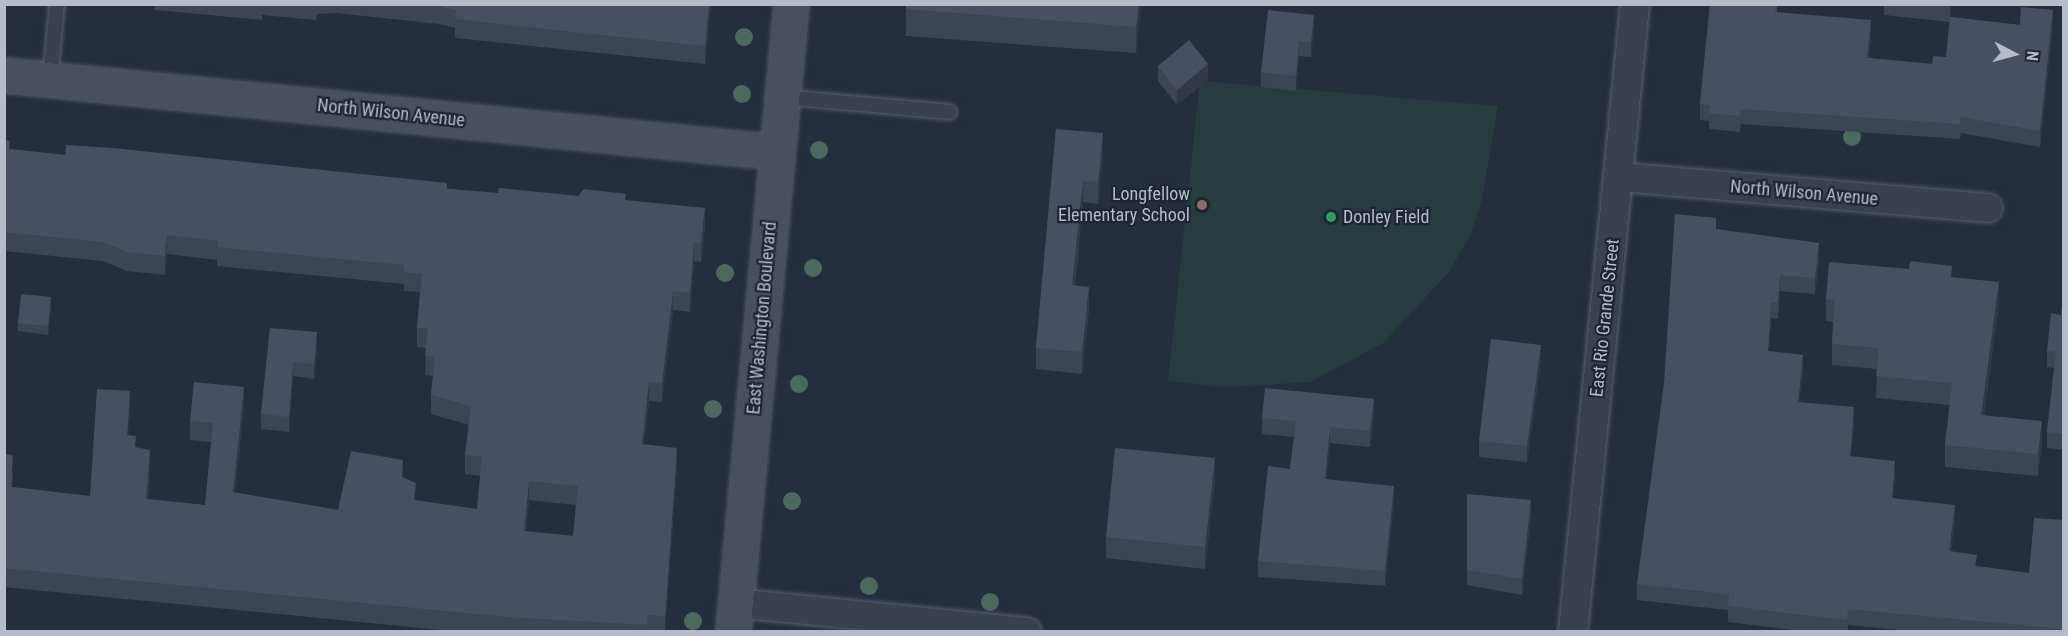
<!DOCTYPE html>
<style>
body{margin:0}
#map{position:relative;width:2068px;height:636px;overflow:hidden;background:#242f3e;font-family:"Roboto Condensed",sans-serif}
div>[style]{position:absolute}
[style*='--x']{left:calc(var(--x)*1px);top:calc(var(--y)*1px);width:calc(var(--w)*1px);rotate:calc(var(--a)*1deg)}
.green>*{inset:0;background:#263c3f}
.roads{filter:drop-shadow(0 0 2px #565f6c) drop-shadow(0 0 2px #565f6c)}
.lane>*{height:14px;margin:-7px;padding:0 7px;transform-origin:7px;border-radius:7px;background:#38414e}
.street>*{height:28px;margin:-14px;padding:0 14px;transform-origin:14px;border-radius:14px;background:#38414e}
.secondary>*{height:33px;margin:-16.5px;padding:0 16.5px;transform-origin:16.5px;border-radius:16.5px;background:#465061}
.trees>*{width:18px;height:18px;margin:-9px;border-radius:50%;background:#4b6a5d}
.wall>*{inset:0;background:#3b4654}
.shaded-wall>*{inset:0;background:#303945}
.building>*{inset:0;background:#455162}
.dots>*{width:16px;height:16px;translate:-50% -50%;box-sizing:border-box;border:3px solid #1d2633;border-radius:50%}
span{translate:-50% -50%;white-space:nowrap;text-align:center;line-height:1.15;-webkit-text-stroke:4.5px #1d2633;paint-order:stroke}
.street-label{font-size:18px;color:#b4bcc9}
.poi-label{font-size:18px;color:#b4bcc9}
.right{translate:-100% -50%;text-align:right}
.left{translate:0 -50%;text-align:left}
.frame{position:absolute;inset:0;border:6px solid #b4bcc9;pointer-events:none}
.north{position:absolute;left:1984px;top:24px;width:60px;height:60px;-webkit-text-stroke:4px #1d2633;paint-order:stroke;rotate:96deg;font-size:16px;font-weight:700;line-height:24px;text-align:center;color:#b4bcc9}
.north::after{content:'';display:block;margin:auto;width:21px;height:27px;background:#b4bcc9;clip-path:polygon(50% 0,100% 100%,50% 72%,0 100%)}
</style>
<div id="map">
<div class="green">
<div style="clip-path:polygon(1200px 81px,1498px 106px,1482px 199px,1471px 234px,1449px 272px,1383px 343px,1310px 382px,1227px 387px,1168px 381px)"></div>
</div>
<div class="roads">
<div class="lane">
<div style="--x:50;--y:80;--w:76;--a:-84.7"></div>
<div style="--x:782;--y:97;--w:168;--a:5.1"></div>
</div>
<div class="street">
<div style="--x:1619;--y:177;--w:370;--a:4.8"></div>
<div style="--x:736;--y:603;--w:292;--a:5.7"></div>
<div style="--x:1573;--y:632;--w:631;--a:-84.36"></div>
</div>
<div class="secondary">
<div style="--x:4;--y:75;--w:777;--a:5.69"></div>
<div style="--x:733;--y:632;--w:631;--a:-84.72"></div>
</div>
</div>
<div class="trees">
<div style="left:744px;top:37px"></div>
<div style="left:742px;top:94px"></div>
<div style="left:1852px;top:137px"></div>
<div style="left:819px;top:150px"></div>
<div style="left:813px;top:268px"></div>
<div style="left:725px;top:273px"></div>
<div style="left:799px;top:384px"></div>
<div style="left:713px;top:409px"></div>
<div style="left:792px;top:501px"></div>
<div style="left:869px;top:586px"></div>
<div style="left:990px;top:602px"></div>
<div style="left:693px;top:621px"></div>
</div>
<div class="wall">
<div style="clip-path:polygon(155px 4px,711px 4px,705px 64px,455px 38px,455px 28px,439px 24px,336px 13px,317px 14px,316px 20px,262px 15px,262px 20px,155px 10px)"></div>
<div style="clip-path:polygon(906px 4px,1141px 4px,1136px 53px,906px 36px)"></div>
<div style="clip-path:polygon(1710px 4px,1777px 4px,1777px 12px,1871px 35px,1869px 58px,1932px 64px,1946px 57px,1950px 22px,1884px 15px,1884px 4px,1951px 4px,1950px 17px,2020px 25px,2053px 26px,2040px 147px,1961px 133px,1960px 139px,1741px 124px,1740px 132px,1709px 129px,1709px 121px,1700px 120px,1700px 104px)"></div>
<div style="clip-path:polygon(1314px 30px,1311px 57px,1299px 56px,1296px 91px,1261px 87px,1261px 72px)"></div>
<div style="clip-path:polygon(1158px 66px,1208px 80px,1177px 105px,1158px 81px)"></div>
<div style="clip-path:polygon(1056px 129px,1103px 155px,1098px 204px,1083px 202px,1075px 286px,1089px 309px,1082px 374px,1036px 369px,1036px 348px)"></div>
<div style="clip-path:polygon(evenodd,4px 140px,10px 149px,65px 155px,498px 193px,578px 196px,626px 200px,705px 227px,701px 262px,694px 261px,690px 312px,673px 310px,662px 402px,649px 401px,644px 445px,677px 467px,665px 632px,462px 632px,4px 587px,4px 454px,13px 474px,12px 487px,90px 496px,130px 410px,128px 435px,150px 468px,148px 499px,205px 505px,211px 442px,190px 440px,190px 421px,244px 406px,235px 493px,338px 510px,403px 478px,416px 501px,477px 509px,480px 476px,465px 474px,465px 455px,469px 425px,431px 414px,431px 395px,433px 376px,425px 375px,426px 348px,417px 347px,417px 328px,420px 292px,404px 291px,404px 284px,217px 266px,217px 260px,167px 254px,165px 275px,127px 271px,103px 261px,4px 251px,4px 140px,529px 500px,576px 505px,573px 536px,526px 531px,529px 500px)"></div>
<div style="clip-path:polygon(1716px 229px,1819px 259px,1815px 294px,1780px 291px,1778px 319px,1771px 318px,1769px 352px,1803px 371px,1799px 402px,1854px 423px,1851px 456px,1895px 477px,1893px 498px,1955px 521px,1951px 552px,1977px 566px,2029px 573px,2064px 520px,2064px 632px,1920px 632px,1848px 625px,1848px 632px,1809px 632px,1728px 622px,1728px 610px,1637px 600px,1637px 584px)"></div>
<div style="clip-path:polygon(1952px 277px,1999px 303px,1984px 415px,2042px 443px,2038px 476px,1945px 467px,1945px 445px,1950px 405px,1876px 398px,1877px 369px,1832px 365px,1832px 344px,1833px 322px,1826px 321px,1826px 299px)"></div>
<div style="clip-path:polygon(2064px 291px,2064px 450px,2047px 448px,2047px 432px,2054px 368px,2047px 367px,2047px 351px,2061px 315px)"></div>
<div style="clip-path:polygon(51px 306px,48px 335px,18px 331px,18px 323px)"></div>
<div style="clip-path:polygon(270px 328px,317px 347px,314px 379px,293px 376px,289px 432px,261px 429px,261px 414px)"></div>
<div style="clip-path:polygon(1541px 361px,1527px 462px,1479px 457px,1479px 441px)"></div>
<div style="clip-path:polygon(1374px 415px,1370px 447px,1330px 443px,1326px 479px,1394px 502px,1385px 586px,1258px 577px,1258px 561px,1290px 469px,1294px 437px,1262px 434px,1262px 418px)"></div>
<div style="clip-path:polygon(1215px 480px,1205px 569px,1106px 558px,1106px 537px)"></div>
<div style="clip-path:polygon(1467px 494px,1531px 515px,1522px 595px,1467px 585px)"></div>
</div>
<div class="shaded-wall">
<div style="clip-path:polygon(709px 4px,711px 4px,705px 64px,705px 46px)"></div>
<div style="clip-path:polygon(1139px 4px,1141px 4px,1136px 53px,1136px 27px)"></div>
<div style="clip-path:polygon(1950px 4px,1951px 4px,1950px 22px)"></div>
<div style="clip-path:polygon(2053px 10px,2053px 26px,2040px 147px,2040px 131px)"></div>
<div style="clip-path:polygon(1314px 15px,1314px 30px,1311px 57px,1311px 42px)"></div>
<div style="clip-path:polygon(1871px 20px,1871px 35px,1867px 74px,1867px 58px)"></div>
<div style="clip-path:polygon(1299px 41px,1299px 56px,1296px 91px,1296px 76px)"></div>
<div style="clip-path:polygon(1208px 64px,1208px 80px,1177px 105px,1177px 90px)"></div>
<div style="clip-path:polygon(1103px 133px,1103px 155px,1098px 204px,1098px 182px)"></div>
<div style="clip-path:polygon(1083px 181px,1083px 202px,1072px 307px,1072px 285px)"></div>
<div style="clip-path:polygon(705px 208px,705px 227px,701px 262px,701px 243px)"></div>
<div style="clip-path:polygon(167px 235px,167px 254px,165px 275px,165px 256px)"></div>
<div style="clip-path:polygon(694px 242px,694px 261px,690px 312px,690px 293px)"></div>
<div style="clip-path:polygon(1819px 243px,1819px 259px,1815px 294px,1815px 278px)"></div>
<div style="clip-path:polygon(1780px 275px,1780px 291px,1778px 319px,1778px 303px)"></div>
<div style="clip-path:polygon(1999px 282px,1999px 303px,1981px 437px,1981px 415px)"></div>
<div style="clip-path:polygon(1089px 287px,1089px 309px,1082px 374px,1082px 352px)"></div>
<div style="clip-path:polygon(673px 291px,673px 310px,662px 402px,662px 383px)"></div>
<div style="clip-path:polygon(51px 297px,51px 306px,48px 335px,48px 326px)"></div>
<div style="clip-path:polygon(1771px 302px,1771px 318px,1768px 368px,1768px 351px)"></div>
<div style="clip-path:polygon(317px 332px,317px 347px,314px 379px,314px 364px)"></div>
<div style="clip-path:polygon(1541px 345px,1541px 361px,1527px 462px,1527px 446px)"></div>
<div style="clip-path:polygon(1803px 355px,1803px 371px,1798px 418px,1798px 402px)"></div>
<div style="clip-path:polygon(293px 362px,293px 376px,289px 432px,289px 417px)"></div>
<div style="clip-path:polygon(649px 382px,649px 401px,642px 463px,642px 444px)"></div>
<div style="clip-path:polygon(244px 387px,244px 406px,233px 511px,233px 492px)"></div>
<div style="clip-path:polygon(130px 391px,130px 410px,127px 454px,127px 435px)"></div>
<div style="clip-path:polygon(1374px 399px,1374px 415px,1370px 447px,1370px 431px)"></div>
<div style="clip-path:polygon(1854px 407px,1854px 423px,1850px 472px,1850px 456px)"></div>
<div style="clip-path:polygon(2042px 421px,2042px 443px,2038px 476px,2038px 454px)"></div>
<div style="clip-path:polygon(1330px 427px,1330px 443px,1325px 494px,1325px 479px)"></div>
<div style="clip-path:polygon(677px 448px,677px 467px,665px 632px,665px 616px)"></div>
<div style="clip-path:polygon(150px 450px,150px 468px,146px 518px,146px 499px)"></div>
<div style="clip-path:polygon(1215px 458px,1215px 480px,1205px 569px,1205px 547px)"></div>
<div style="clip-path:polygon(1895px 461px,1895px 477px,1892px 514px,1892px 498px)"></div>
<div style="clip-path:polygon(529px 481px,529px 500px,524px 550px,524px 531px)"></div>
<div style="clip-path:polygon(1394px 486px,1394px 502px,1385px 586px,1385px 571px)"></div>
<div style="clip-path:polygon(1531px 500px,1531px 515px,1522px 595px,1522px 579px)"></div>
<div style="clip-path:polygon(1955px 505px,1955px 521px,1949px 567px,1949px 551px)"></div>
</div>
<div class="building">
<div style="clip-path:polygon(425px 4px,709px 4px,705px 46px,455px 19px,456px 10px,439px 6px)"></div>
<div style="clip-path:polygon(906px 4px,1139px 4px,1136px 27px,906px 9px)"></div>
<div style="clip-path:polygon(1710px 4px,1776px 4px,1775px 12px,1871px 20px,1867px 58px,1932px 64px,1933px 56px,1946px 57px,1950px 17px,2020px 25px,2021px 7px,2053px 10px,2040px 131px,1961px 117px,1960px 124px,1741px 109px,1740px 116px,1709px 113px,1710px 105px,1700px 104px)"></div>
<div style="clip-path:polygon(1932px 4px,1950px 4px,1950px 6px)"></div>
<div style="clip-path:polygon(1268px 10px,1314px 15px,1311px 42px,1299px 41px,1296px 76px,1261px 72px)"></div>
<div style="clip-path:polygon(1189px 40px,1208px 64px,1177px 90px,1158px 66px)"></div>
<div style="clip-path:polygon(1056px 129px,1103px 133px,1098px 182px,1083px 181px,1072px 285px,1089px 287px,1082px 352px,1036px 348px)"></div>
<div style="clip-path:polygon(evenodd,4px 140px,10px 141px,9px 149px,65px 155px,66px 145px,113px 148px,447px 183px,447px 189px,498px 193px,499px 188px,578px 196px,584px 189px,626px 194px,625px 200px,705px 208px,701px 243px,694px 242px,690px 293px,673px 291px,662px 383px,649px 382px,642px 444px,677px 448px,665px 616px,648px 615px,647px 625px,508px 617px,4px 568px,4px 454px,13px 455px,11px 487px,90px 496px,97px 389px,130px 391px,127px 435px,136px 436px,135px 447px,150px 450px,146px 499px,205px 505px,213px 423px,190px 421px,194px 382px,244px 387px,233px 492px,338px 510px,351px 451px,403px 460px,402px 477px,416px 483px,414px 500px,477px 509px,482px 457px,465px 455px,471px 406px,431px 395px,435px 357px,425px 356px,428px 329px,417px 328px,422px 274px,404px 272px,404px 265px,217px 247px,218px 241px,167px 235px,165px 256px,127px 252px,103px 242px,4px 232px,4px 140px,529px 481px,578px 486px,573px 536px,524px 531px,529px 481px)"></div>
<div style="clip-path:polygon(1675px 214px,1716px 218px,1716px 229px,1819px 243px,1815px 278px,1780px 275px,1778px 303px,1771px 302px,1768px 351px,1803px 355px,1798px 402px,1854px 407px,1850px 456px,1895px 461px,1892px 498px,1955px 505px,1949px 551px,1977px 555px,1975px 566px,2029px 573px,2034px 518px,2064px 520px,2064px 629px,1848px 609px,1847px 620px,1728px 606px,1729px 594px,1637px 584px,1664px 383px)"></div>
<div style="clip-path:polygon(1910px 261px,1952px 266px,1951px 277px,1999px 282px,1981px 415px,2042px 421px,2038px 454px,1945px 445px,1952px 383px,1876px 376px,1879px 348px,1832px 344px,1835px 300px,1826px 299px,1829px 262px,1909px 269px)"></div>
<div style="clip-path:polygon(2064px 291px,2064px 434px,2047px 432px,2056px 352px,2047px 351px,2051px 313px,2061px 315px)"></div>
<div style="clip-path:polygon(21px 294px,51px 297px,48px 326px,18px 323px)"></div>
<div style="clip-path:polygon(270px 328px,317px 332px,314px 364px,293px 362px,289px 417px,261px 414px)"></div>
<div style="clip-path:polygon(1491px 339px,1541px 345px,1527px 446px,1479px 441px)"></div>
<div style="clip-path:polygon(1265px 388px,1374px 399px,1370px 431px,1330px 427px,1325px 479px,1394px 486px,1385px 571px,1258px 561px,1268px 466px,1290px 469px,1296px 421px,1262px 418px)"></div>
<div style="clip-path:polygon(1115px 448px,1215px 458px,1205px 547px,1106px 537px)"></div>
<div style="clip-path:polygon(1467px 494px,1531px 500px,1522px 579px,1467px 570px)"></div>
</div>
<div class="dots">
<div style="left:1202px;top:205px;background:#8d6e63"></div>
<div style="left:1331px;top:217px;background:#2e9e5b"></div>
</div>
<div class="street-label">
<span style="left:391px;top:113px;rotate:6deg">North Wilson Avenue</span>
<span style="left:1804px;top:193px;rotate:5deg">North Wilson Avenue</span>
<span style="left:762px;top:318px;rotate:-85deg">East Washington Boulevard</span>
<span style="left:1605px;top:318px;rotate:-84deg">East Rio Grande Street</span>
</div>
<div class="poi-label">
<span class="right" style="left:1190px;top:205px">Longfellow<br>Elementary School</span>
<span class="left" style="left:1343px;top:217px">Donley Field</span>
</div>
<div class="frame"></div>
<div class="north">N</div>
</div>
